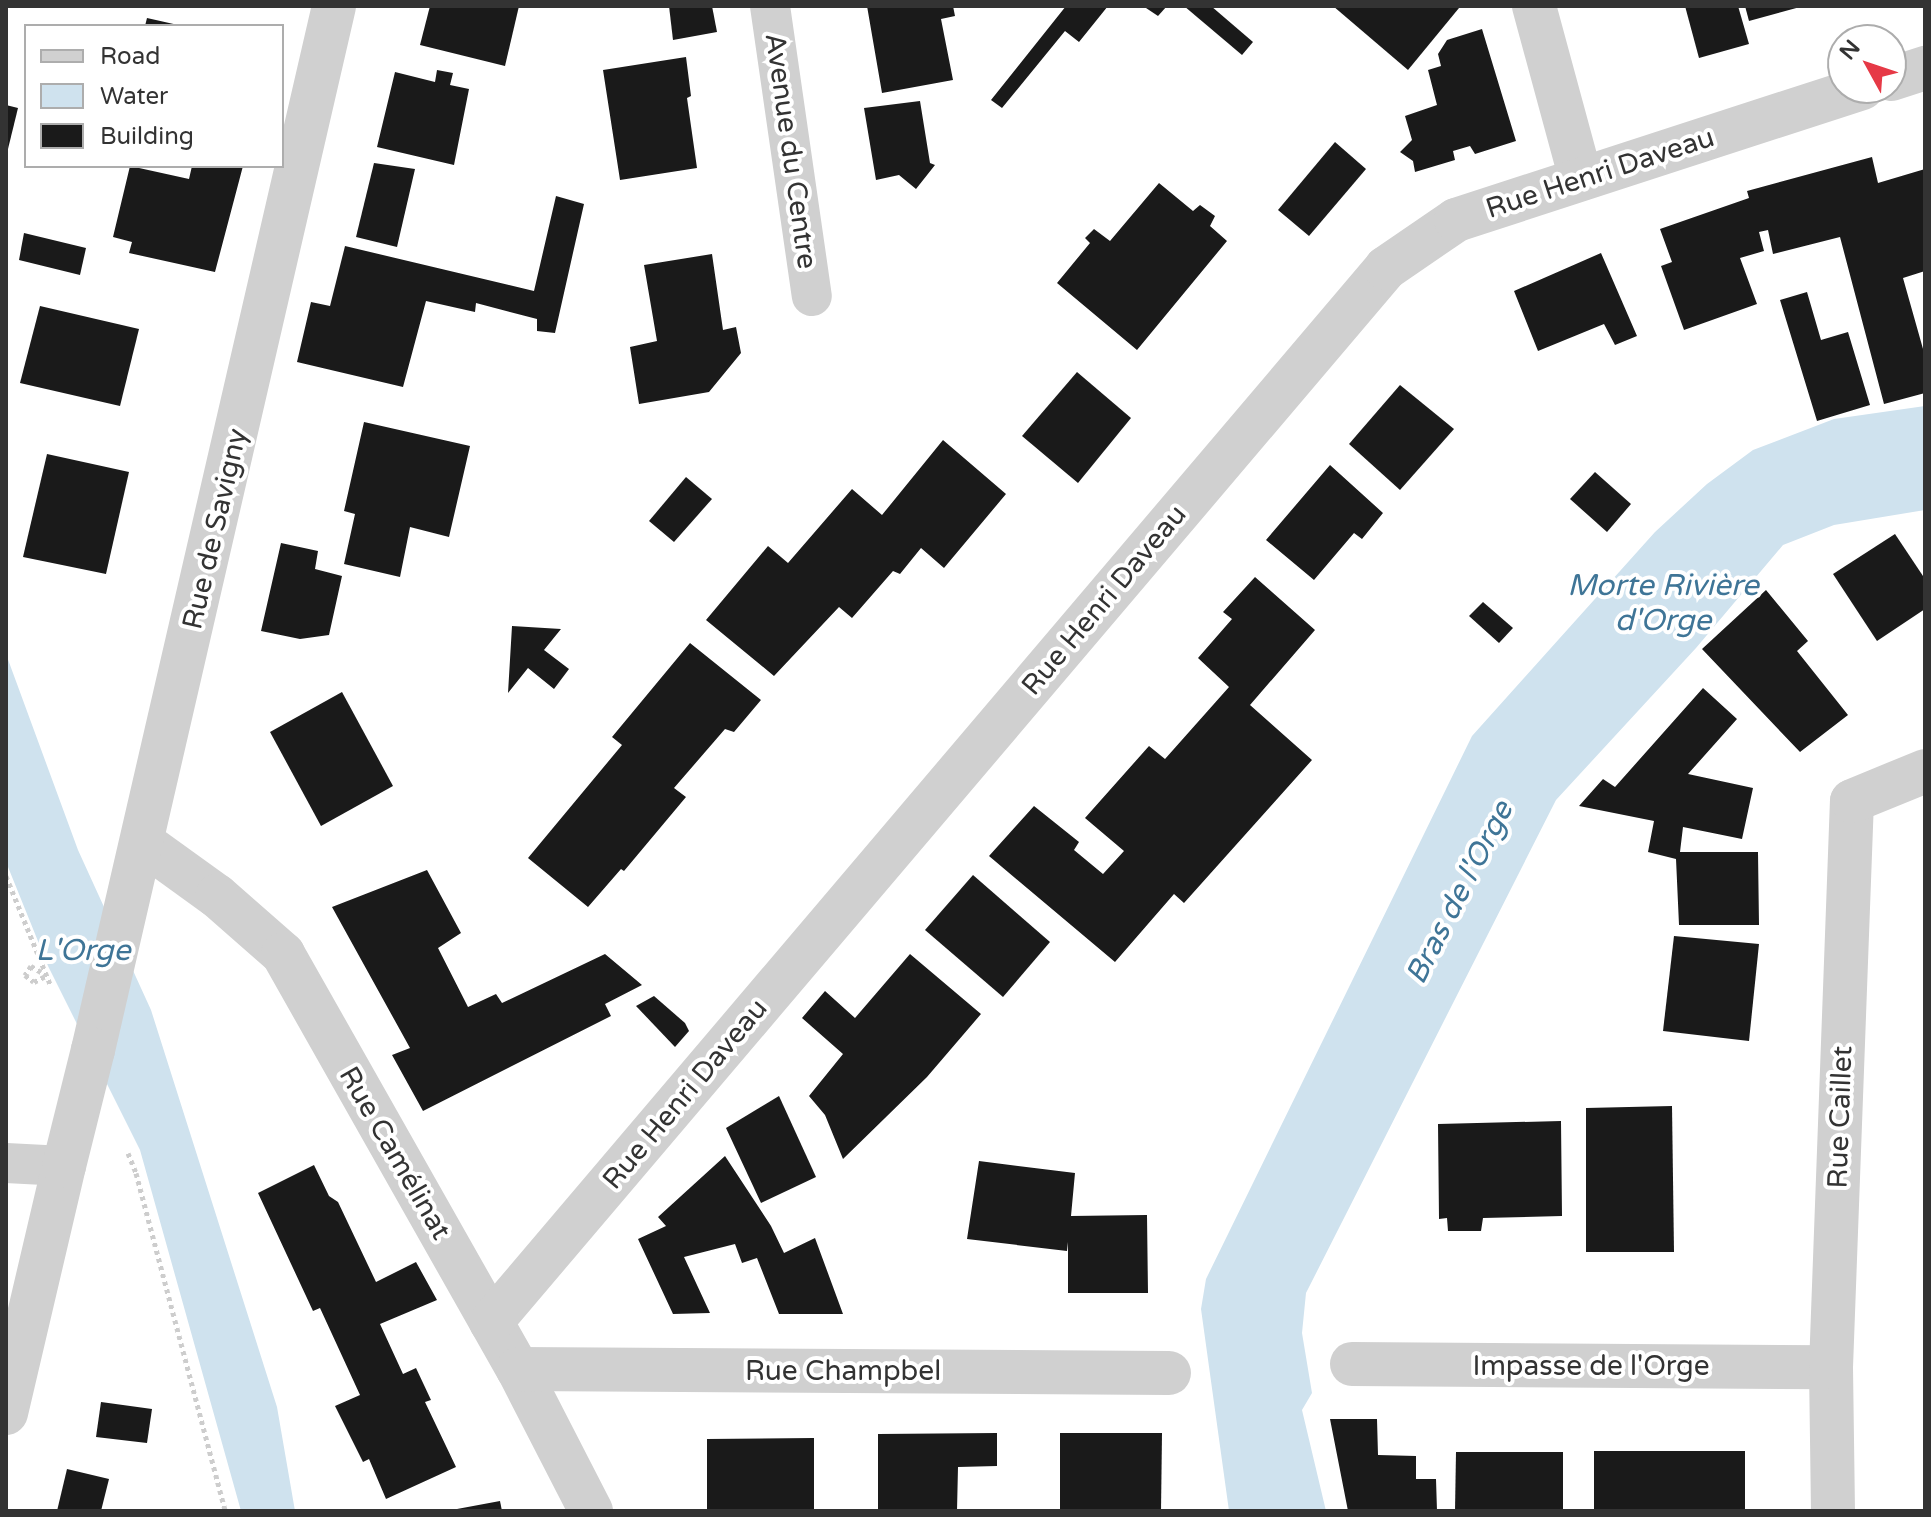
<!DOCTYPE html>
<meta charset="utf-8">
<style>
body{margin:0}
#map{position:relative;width:1931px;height:1517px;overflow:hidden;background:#fff;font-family:"Varela Round",sans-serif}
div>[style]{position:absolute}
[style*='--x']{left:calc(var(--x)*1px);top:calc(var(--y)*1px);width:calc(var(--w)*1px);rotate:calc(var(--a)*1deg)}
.water>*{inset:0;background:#cfe2ee}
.building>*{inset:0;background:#1a1a1a}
.path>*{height:5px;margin-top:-2.5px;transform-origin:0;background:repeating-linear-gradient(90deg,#cdcdcd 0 4px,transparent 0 8px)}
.service>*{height:40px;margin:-20px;padding:0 20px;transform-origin:20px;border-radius:20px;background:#d0d0d0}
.minor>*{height:44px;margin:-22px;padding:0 22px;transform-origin:22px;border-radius:22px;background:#d0d0d0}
.minor-bridge>*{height:44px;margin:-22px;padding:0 22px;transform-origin:22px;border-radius:22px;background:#d0d0d0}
span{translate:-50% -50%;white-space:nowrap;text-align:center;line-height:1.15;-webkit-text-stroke:8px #fff;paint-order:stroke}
.street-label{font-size:28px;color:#333}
.water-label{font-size:30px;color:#3f7597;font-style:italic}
.frame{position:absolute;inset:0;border:8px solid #333;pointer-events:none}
.legend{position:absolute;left:24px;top:24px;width:260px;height:144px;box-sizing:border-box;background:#fff;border:2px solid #adadad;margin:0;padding:10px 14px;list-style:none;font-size:24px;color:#333}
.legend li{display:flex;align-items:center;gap:16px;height:40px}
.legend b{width:40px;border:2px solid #adadad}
.north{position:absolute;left:1827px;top:24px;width:80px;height:80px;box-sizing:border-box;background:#fff;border:2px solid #adadad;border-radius:50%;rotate:310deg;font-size:22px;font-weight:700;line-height:32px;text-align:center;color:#333}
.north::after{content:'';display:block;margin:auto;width:28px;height:36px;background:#e63946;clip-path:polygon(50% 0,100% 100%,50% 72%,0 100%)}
</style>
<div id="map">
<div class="water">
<div style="clip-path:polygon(1925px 406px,1925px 510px,1834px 525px,1783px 545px,1696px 648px,1556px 800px,1306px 1293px,1302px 1333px,1312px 1393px,1302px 1410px,1326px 1511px,1229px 1511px,1201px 1309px,1206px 1279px,1472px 736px,1655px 532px,1707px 484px,1753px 450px,1834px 419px)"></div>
<div style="clip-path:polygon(6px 654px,78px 850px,151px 1010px,277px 1407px,295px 1511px,241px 1511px,140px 1150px,48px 966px,6px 862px)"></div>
</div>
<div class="building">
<div style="clip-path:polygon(430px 6px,519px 6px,505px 66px,420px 45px)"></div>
<div style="clip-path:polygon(669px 6px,712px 6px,717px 32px,673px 40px)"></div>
<div style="clip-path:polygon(867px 6px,953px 6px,955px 16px,941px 19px,953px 80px,882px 93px)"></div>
<div style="clip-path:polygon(1066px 6px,1108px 6px,1079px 42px,1065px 31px,1002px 108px,991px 100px)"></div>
<div style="clip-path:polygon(1143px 6px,1167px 6px,1158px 16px)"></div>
<div style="clip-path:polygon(1184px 6px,1211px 6px,1253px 42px,1242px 55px)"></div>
<div style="clip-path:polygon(1333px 6px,1456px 6px,1459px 8px,1408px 70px)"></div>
<div style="clip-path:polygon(1685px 6px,1738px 6px,1749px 44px,1699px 58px)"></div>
<div style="clip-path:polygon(1745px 6px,1799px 6px,1800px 7px,1749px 21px)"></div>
<div style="clip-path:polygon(147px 18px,178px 25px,178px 26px,145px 26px)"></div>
<div style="clip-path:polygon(1482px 29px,1516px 141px,1475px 154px,1470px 146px,1453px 151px,1455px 160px,1415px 172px,1413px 161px,1400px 152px,1412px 140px,1405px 116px,1437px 105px,1428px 70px,1441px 66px,1438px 54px,1447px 40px)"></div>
<div style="clip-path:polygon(686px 57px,691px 96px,687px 98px,697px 168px,620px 180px,603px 70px)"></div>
<div style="clip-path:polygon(437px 70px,453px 73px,450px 85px,469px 89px,454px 165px,377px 147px,395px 72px,435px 82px)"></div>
<div style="clip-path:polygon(920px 101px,930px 163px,935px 165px,916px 189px,899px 175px,876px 180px,864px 108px)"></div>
<div style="clip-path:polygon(6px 105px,18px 108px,7px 153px,6px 153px)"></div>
<div style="clip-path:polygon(1335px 142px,1366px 169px,1309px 236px,1278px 210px)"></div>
<div style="clip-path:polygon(1872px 157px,1878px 183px,1925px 169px,1925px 271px,1903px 278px,1925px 356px,1925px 393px,1884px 404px,1840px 237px,1773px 254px,1768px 230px,1759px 232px,1764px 251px,1740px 258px,1757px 304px,1684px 330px,1661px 266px,1672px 262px,1660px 229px,1749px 198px,1747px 191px)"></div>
<div style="clip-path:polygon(374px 163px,415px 169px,397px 247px,356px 237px)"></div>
<div style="clip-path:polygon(130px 166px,189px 179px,192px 166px,243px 166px,215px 272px,129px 253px,132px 242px,113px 237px)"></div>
<div style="clip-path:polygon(1159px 183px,1193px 211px,1200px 205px,1215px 216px,1210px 226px,1227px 241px,1137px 350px,1057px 283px,1090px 243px,1085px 238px,1094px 229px,1110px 241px)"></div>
<div style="clip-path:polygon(556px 196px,584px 204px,555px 333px,537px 331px,537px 319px,476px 303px,475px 312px,426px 301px,403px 387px,297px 362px,311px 302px,330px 306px,345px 246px,534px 291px)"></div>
<div style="clip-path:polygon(24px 233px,86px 248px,80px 275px,19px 260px)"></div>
<div style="clip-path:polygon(1601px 253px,1637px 336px,1615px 345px,1604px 324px,1538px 351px,1514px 291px)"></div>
<div style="clip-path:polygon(712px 254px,723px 330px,736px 327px,741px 353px,709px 392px,639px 404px,630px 347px,657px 341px,644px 265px)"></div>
<div style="clip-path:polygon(1807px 292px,1821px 340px,1848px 332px,1870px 405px,1817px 421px,1780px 300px)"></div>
<div style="clip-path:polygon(40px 306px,139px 329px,120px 406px,20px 383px)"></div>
<div style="clip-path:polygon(1077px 372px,1131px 418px,1078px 483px,1022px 436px)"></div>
<div style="clip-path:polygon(1400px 385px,1454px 429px,1400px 490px,1349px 444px)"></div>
<div style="clip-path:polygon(364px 422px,470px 446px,449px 537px,410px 527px,400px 577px,344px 564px,355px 514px,344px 511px)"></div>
<div style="clip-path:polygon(943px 440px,1006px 494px,944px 568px,921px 548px,900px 574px,893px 571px,852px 618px,839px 607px,774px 676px,706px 620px,768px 546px,788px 563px,852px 489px,882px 515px)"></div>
<div style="clip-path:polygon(47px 454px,129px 472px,106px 574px,23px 557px)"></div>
<div style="clip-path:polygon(1330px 465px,1383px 513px,1362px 539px,1354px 533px,1314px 580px,1266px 540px)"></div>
<div style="clip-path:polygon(1595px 472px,1631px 504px,1607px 532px,1570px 499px)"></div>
<div style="clip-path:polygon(686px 477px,712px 499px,674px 542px,649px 521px)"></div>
<div style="clip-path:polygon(1895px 534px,1925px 579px,1925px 609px,1877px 641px,1833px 574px)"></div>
<div style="clip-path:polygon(281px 543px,318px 551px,315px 569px,342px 576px,329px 635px,300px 639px,261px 631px)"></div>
<div style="clip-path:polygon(1255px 577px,1315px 630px,1250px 705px,1312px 760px,1184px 903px,1174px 894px,1115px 962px,989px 856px,1034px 806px,1079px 842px,1074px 850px,1103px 874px,1124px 851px,1085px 818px,1149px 746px,1165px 759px,1229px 687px,1198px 658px,1232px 619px,1223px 612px)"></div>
<div style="clip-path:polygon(1766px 590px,1808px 641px,1797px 651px,1848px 715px,1800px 752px,1702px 649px)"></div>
<div style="clip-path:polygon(1483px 602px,1513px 628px,1499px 643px,1469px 616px)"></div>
<div style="clip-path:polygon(512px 626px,561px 629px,544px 650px,569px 669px,554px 689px,528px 668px,508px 693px)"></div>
<div style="clip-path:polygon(690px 643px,761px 700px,734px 732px,725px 729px,674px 788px,686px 797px,624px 871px,621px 869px,588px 907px,528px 858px,622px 745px,612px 737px)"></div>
<div style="clip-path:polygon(1703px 688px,1737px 719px,1688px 774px,1753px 788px,1742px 839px,1683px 827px,1680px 852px,1758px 852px,1759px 925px,1679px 925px,1676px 859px,1648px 852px,1654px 821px,1579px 806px,1603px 779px,1615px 787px)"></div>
<div style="clip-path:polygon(342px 692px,393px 786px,321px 826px,270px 732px)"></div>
<div style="clip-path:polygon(427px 870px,461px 933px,438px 948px,468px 1007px,496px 994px,502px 1003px,605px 954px,642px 985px,605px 1004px,611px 1016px,423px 1111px,392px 1055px,410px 1048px,332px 907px)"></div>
<div style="clip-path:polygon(973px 875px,1050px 942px,1003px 997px,925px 930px)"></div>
<div style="clip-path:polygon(1674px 936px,1759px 944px,1749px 1041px,1663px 1031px)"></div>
<div style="clip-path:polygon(910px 954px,981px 1014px,927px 1077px,843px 1159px,825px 1115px,809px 1096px,843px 1054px,802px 1018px,825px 991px,855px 1018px)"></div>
<div style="clip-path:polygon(654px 996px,685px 1023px,689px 1031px,675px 1047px,636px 1006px)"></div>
<div style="clip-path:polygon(779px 1096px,816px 1177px,761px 1203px,726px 1128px)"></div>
<div style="clip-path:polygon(1672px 1106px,1674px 1252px,1586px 1252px,1586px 1108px)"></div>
<div style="clip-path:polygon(1561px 1121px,1562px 1216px,1483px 1218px,1481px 1231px,1448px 1231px,1447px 1218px,1439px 1219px,1438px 1124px)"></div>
<div style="clip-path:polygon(725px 1156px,771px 1226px,784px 1253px,815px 1238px,843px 1314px,779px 1314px,757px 1258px,742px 1263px,735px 1244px,684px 1257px,710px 1313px,673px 1314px,638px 1239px,666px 1226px,658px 1217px)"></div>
<div style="clip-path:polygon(979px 1161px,1075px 1173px,1071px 1216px,1147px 1215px,1148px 1293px,1068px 1293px,1068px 1242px,1067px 1251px,967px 1239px)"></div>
<div style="clip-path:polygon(314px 1165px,329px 1196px,338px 1202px,376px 1282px,416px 1262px,437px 1300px,380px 1324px,403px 1374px,416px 1368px,431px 1400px,425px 1402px,456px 1467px,386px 1499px,369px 1459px,363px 1462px,335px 1406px,360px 1395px,320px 1308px,313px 1311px,258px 1193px)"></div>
<div style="clip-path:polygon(101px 1402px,152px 1409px,147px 1443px,96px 1437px)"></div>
<div style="clip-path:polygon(1330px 1419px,1377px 1419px,1378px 1455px,1416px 1456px,1416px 1479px,1436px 1479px,1437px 1511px,1348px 1511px)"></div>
<div style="clip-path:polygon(997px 1433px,997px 1466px,958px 1467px,957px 1511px,878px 1511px,878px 1434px)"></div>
<div style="clip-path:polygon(1060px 1433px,1162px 1433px,1161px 1511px,1060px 1511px)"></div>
<div style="clip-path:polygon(814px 1438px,814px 1511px,707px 1511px,707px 1439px)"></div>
<div style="clip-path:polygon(1594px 1451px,1745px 1451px,1745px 1511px,1594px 1511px)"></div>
<div style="clip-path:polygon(1456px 1452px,1563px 1452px,1563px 1511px,1455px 1511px)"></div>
<div style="clip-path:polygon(67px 1469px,109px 1479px,101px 1511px,57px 1511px)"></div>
<div style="clip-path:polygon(500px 1501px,502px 1511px,457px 1511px,457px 1509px)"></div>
</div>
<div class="path">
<div style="--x:6;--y:876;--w:117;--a:67.8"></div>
<div style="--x:41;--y:972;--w:12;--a:-149"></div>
<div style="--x:31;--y:966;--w:11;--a:124"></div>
<div style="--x:25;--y:975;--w:11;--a:38"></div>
<div style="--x:34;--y:982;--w:13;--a:-27"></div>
<div style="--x:128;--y:1153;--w:22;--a:68"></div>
<div style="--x:136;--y:1173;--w:350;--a:75.2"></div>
</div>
<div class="service">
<div style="--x:770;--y:6;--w:293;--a:81.8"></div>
<div style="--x:6;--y:1163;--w:58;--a:3"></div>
</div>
<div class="minor">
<div style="--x:1534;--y:6;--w:179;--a:74.8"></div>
<div style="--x:1891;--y:79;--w:36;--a:-18"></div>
<div style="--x:142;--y:842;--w:92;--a:35.8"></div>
<div style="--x:217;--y:896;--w:88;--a:41.3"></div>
<div style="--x:283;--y:954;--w:477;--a:60.5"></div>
<div style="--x:518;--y:1369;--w:160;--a:62.8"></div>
<div style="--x:93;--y:1050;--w:1071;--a:-77"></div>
<div style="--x:491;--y:1322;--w:1383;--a:-49.66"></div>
<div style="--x:1386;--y:268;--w:85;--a:-34.4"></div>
<div style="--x:1456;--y:220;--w:427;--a:-18"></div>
<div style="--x:1352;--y:1364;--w:479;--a:0.4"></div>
<div style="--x:518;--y:1369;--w:651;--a:0.35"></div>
<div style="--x:6;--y:1413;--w:254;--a:-76.8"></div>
<div style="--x:1833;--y:1511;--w:144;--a:-90.8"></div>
<div style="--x:1831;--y:1367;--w:566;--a:-87.88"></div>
<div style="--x:1852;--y:801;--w:79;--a:-22.3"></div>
</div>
<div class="minor-bridge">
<div style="--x:64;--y:1166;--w:120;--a:-76"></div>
</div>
<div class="street-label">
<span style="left:791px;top:151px;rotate:82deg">Avenue du Centre</span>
<span style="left:1600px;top:173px;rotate:-18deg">Rue Henri Daveau</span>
<span style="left:215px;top:529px;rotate:-77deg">Rue de Savigny</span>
<span style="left:1104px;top:600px;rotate:-50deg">Rue Henri Daveau</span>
<span style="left:685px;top:1094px;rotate:-50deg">Rue Henri Daveau</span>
<span style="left:1840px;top:1117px;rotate:-88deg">Rue Caillet</span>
<span style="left:395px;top:1153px;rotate:60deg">Rue Camélinat</span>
<span style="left:1591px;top:1366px">Impasse de l'Orge</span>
<span style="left:843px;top:1371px">Rue Champbel</span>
</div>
<div class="water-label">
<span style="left:1663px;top:603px">Morte Rivière<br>d'Orge</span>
<span style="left:1460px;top:893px;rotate:-63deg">Bras de l'Orge</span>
<span style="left:83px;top:951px">L'Orge</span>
</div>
<div class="frame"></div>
<ul class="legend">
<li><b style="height:10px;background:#d0d0d0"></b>Road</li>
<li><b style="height:22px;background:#cfe2ee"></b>Water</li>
<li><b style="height:22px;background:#1a1a1a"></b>Building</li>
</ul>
<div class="north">N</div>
</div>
